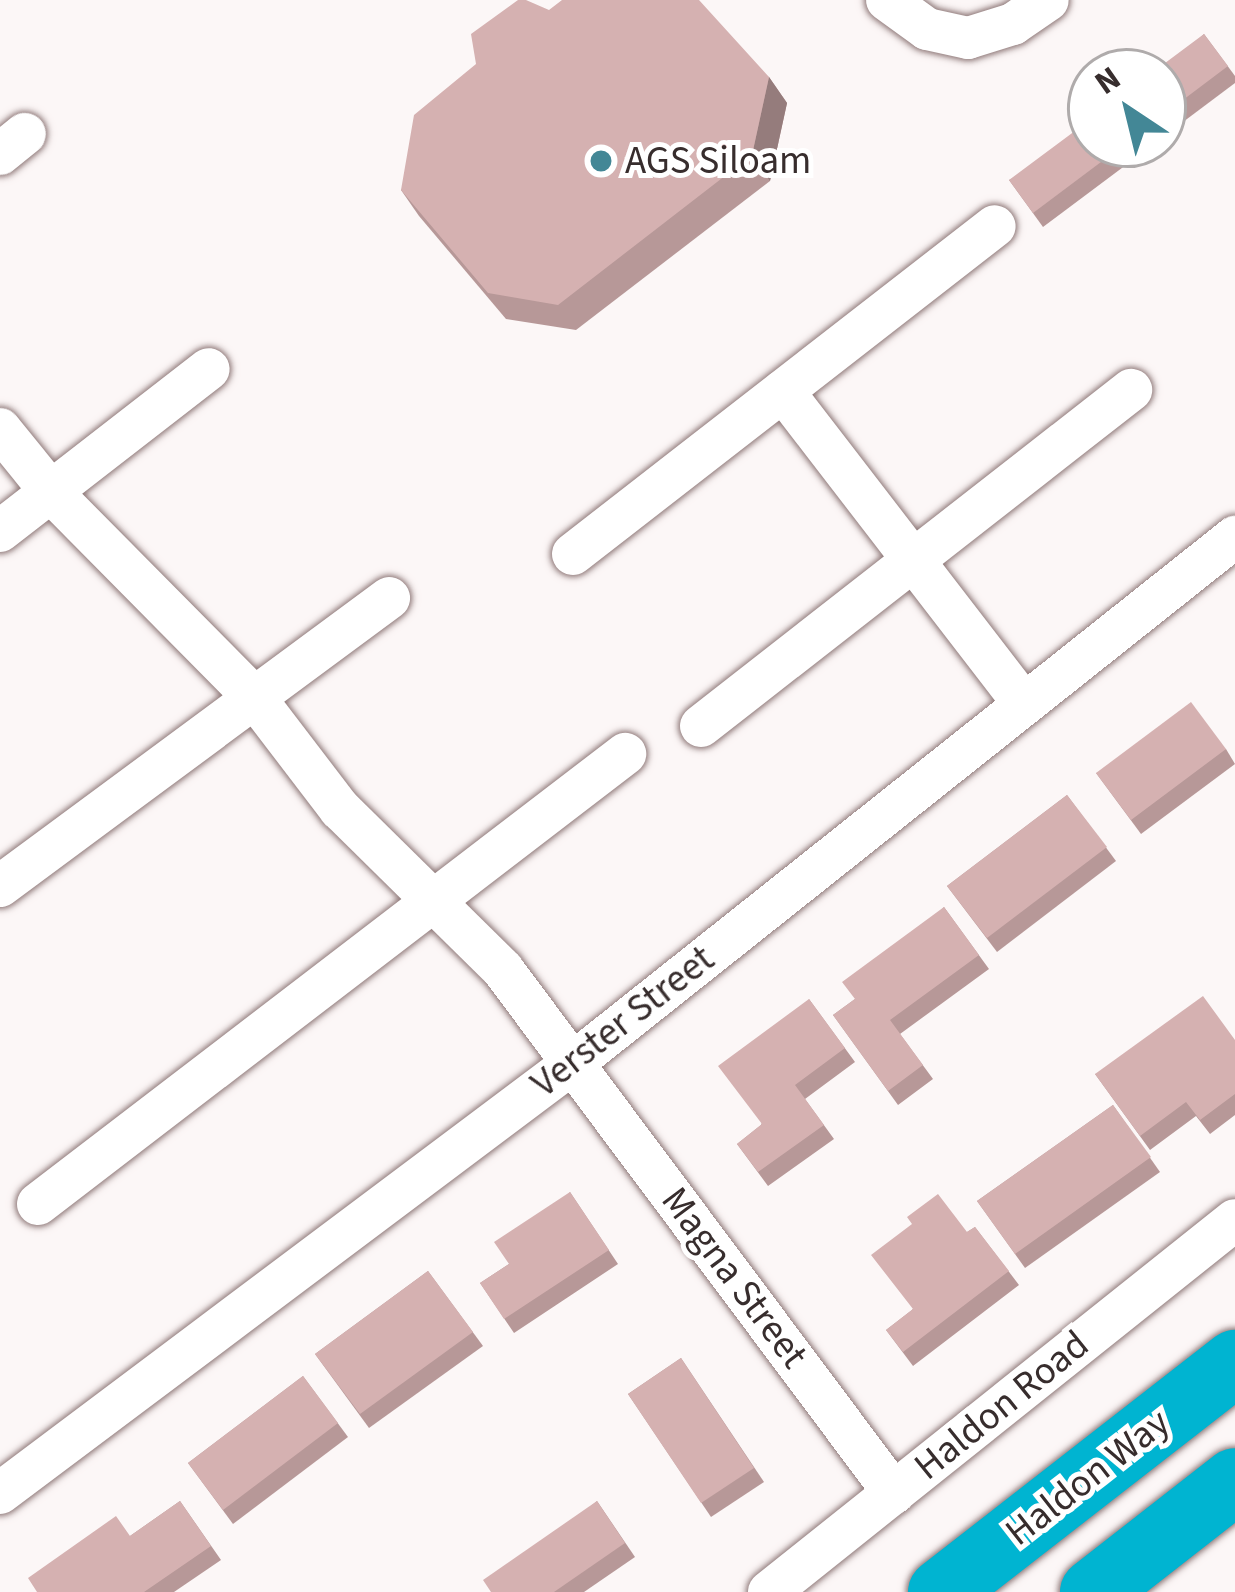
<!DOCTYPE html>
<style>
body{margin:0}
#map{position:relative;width:1235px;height:1592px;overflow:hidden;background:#fcf7f7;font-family:"Source Sans 3",sans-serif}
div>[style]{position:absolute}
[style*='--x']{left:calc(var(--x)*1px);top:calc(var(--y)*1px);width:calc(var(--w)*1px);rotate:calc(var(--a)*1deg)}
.roads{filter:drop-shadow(0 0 3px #907a7a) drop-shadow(0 0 3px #907a7a)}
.street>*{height:42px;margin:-21px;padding:0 21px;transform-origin:21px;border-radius:21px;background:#fff}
.highway>*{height:66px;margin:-33px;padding:0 33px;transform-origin:33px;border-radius:33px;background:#00b4d1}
.wall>*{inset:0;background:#b79898}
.shaded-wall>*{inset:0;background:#957c7c}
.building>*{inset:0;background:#d5b1b1}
.dots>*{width:33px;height:33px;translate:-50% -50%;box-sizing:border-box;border:6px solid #fff;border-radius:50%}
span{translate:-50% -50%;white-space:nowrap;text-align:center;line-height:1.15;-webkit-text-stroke:10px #fff;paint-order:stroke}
.poi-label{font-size:39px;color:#372d2d}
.left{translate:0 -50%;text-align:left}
.street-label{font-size:39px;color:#372d2d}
.north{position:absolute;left:1067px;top:48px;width:120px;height:120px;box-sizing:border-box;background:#fff;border:3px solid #afabab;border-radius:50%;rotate:325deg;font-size:33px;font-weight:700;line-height:48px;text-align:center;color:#372d2d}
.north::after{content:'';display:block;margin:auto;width:42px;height:54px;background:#438796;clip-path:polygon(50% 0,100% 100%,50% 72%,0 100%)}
</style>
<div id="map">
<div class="roads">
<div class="street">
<div style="--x:887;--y:0;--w:49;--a:35.9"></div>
<div style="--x:927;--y:29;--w:42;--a:12.4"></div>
<div style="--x:968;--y:38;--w:47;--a:-17.3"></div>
<div style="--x:1013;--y:24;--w:42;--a:-34.4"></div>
<div style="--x:0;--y:154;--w:32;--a:-39"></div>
<div style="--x:783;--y:391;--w:395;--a:52.4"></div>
<div style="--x:0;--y:429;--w:81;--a:51"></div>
<div style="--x:51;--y:492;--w:290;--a:45.3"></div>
<div style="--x:255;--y:698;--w:140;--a:52.6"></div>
<div style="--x:340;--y:809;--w:229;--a:44.6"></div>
<div style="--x:503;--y:970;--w:653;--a:53.22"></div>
<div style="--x:0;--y:531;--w:264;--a:-37.8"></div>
<div style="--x:573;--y:554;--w:534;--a:-37.86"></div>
<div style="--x:701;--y:726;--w:546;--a:-38"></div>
<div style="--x:0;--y:886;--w:484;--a:-36.5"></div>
<div style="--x:38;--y:1204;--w:740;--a:-37.47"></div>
<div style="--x:0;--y:1493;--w:716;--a:-36.89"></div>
<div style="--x:573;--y:1063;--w:846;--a:-38.47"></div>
<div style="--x:769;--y:1592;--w:596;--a:-38.6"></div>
</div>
<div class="highway">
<div style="--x:941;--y:1592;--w:373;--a:-37.9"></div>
<div style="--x:1093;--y:1592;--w:180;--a:-38"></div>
</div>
</div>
<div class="wall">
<div style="clip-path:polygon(549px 10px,769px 77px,787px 103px,770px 181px,576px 330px,506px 319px,419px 216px,401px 190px)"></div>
<div style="clip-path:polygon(1204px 34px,1235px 76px,1235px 83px,1163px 137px,1163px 72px)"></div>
<div style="clip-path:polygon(1091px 144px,1154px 144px,1043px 227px,1009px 180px)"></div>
<div style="clip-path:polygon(1226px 749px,1235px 764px,1141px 834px,1096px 773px)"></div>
<div style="clip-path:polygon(1067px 795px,1116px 861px,997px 952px,947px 886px)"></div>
<div style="clip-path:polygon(944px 907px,989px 969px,900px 1034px,933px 1079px,898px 1105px,833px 1015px,855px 999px)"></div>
<div style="clip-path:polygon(809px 999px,855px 1062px,805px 1099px,834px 1139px,768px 1186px,737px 1144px,761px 1125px)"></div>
<div style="clip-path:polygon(1235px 1040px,1235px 1115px,1210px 1134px,1196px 1116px,1150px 1150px,1095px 1074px)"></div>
<div style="clip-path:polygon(1113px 1105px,1160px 1172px,1025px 1268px,977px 1201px)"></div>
<div style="clip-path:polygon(570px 1192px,618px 1264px,514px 1333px,480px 1283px,509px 1264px)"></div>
<div style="clip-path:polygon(975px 1227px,1019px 1285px,913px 1366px,886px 1330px,912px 1310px,967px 1232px)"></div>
<div style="clip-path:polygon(428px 1271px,483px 1346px,369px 1428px,315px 1354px)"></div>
<div style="clip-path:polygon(681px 1358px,764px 1482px,711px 1517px,628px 1394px)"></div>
<div style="clip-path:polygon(303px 1376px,348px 1437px,233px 1524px,188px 1463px)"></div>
<div style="clip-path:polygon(180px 1501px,221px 1560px,174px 1592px,37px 1592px,130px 1536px)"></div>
<div style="clip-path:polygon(597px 1501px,635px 1557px,584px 1592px,491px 1592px)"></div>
</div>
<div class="shaded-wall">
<div style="clip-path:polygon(769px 77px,787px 103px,770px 181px,752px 155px)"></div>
</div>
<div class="building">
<div style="clip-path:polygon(518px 0,526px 0,549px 10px,562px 0,699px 0,769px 77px,752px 155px,558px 305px,488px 293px,401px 190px,414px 115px,476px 64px,471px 34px)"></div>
<div style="clip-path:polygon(1204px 34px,1228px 66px,1163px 115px,1163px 72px,1153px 72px)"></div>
<div style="clip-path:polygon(1091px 119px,1091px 144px,1125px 144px,1033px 213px,1009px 180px)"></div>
<div style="clip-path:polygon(1191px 702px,1226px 749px,1131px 820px,1096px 773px)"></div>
<div style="clip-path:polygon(1067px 795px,1107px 847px,987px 938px,947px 886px)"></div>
<div style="clip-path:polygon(944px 907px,979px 955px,890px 1020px,923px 1065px,888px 1091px,833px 1015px,855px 999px,842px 982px)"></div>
<div style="clip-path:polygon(1203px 996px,1235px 1040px,1235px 1094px,1200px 1120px,1186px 1102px,1140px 1136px,1095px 1074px)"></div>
<div style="clip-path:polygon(809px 999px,845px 1048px,795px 1085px,824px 1125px,758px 1172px,737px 1144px,762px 1124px,718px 1066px)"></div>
<div style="clip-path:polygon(1113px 1105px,1151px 1157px,1015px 1254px,977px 1201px)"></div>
<div style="clip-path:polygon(570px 1192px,609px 1250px,504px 1319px,480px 1283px,509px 1264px,494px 1242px)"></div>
<div style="clip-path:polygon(938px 1194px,967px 1232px,975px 1227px,1009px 1271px,903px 1352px,886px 1330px,913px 1309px,871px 1255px,912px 1224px,907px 1217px)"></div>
<div style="clip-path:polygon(428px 1271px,473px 1332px,360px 1414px,315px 1354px)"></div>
<div style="clip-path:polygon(681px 1358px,754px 1468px,701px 1503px,628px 1394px)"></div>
<div style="clip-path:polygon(303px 1376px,338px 1423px,223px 1510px,188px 1463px)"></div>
<div style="clip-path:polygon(180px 1501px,211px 1546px,144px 1592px,37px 1592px,28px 1578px,116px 1516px,130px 1536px)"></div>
<div style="clip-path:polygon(597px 1501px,625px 1543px,554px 1592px,491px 1592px,483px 1580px)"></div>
</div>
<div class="dots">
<div style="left:601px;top:161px;background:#438796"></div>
</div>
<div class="poi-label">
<span class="left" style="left:625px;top:161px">AGS Siloam</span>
</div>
<div class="street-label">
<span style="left:623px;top:1022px;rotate:-38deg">Verster Street</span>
<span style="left:734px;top:1278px;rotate:53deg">Magna Street</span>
<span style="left:1002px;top:1406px;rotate:-39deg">Haldon Road</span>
<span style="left:1088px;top:1478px;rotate:-38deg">Haldon Way</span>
</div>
<div class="north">N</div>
</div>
